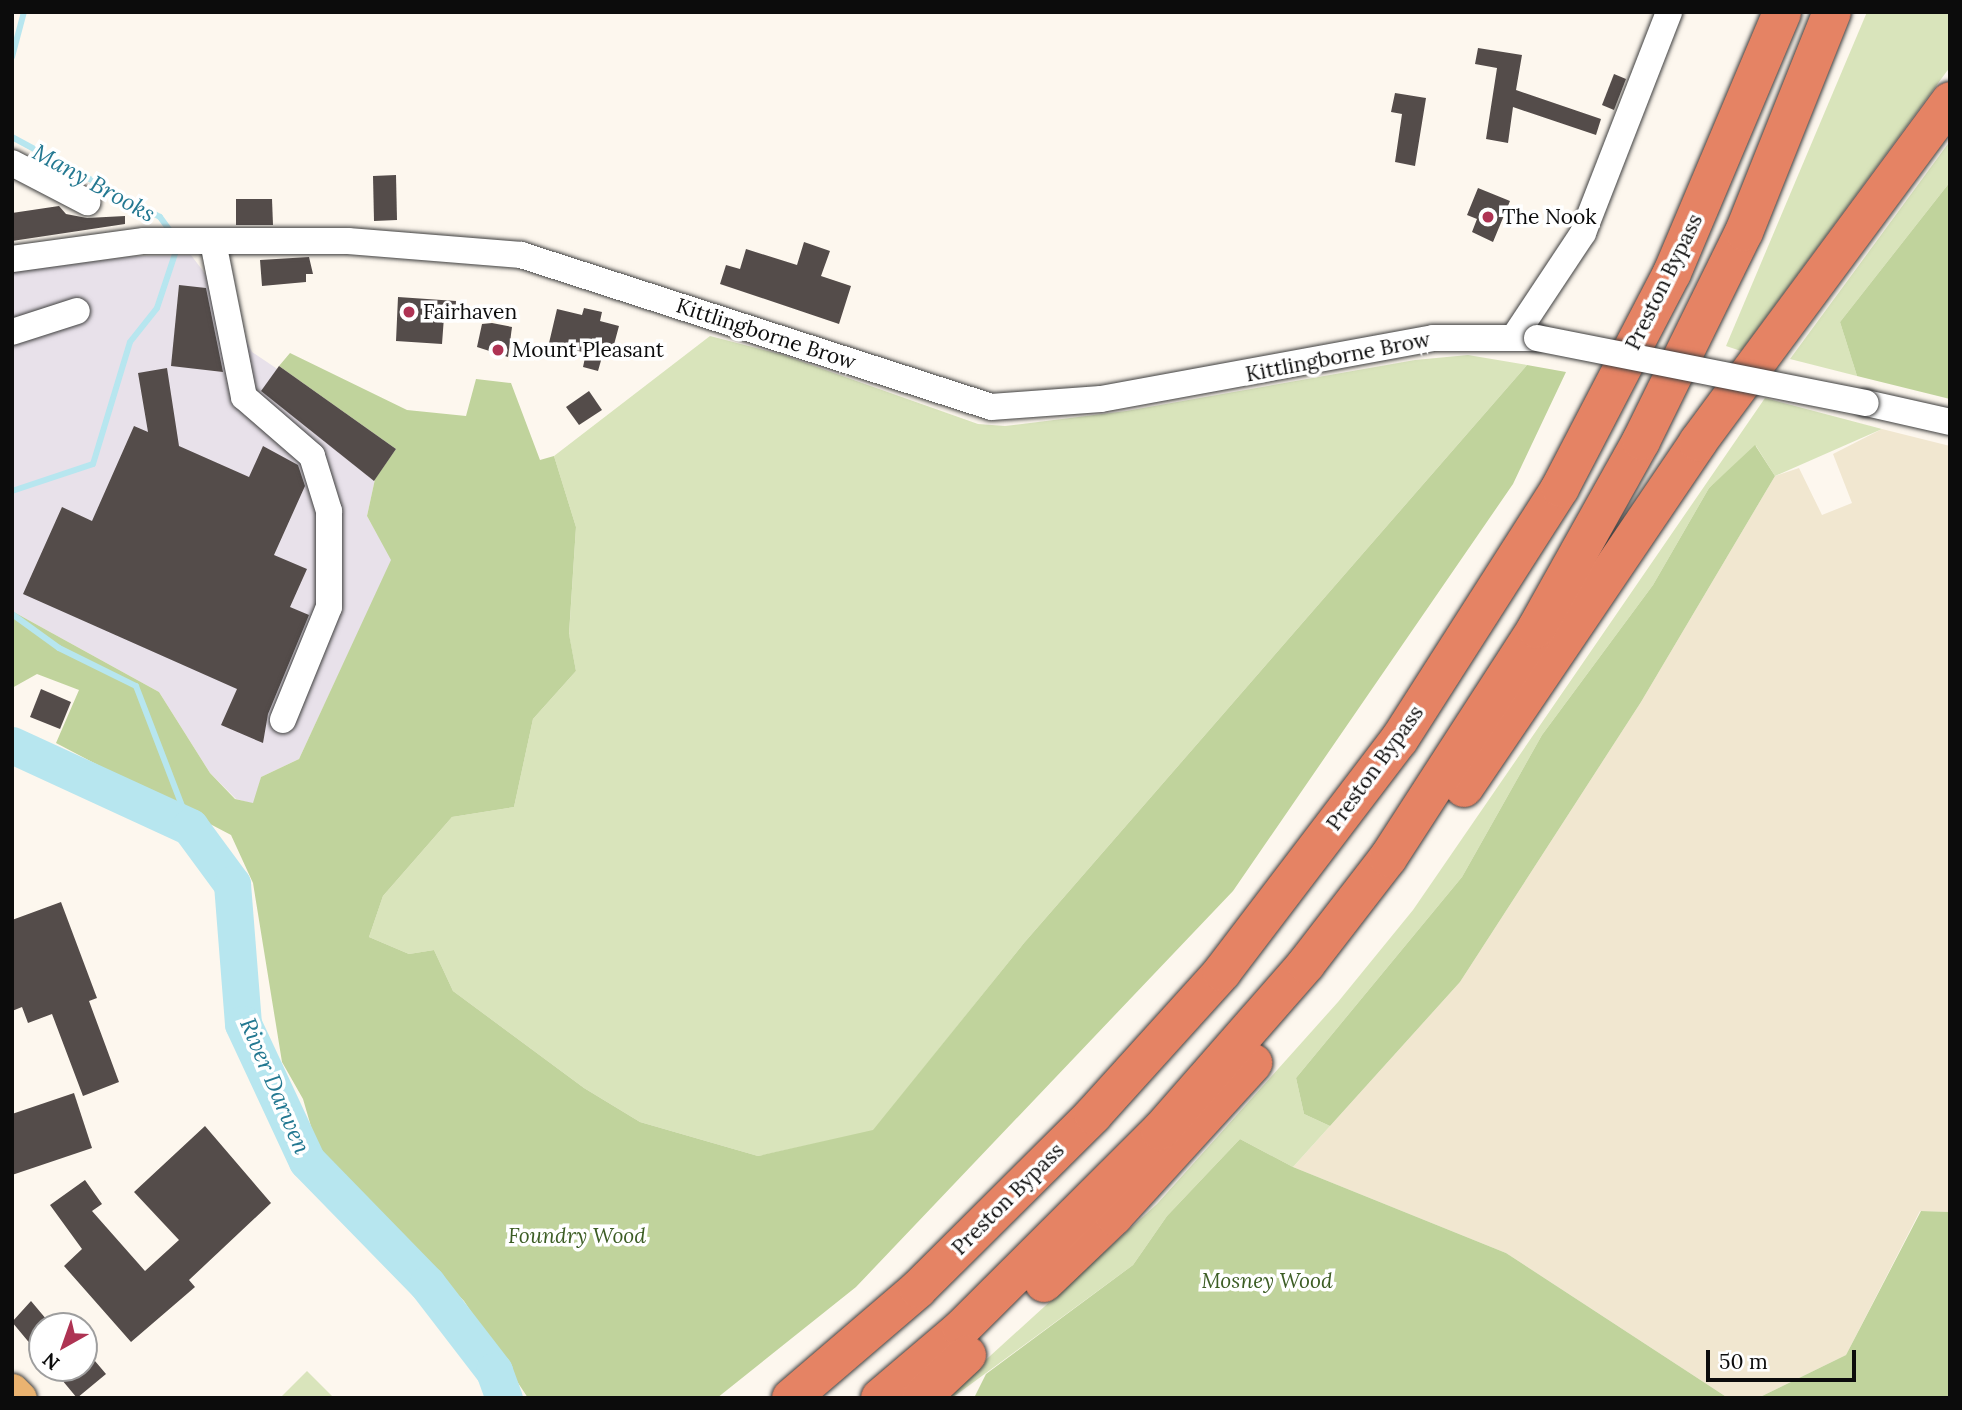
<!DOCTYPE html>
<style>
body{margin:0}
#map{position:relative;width:1962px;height:1410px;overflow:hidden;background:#fdf7ee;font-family:Lora,serif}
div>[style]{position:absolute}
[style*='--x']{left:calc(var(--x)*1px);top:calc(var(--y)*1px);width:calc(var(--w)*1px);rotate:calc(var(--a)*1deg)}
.industrial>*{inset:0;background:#e8e1ea}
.farmland>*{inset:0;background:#f1e7d0}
.green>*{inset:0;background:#d9e4bb}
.forest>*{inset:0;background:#c0d39c}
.stream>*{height:6px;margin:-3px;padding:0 3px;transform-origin:3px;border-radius:3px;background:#b7e6ef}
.river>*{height:37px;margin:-18.5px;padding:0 18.5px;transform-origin:18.5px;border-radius:18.5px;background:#b7e6ef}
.building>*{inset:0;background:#544c4a}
.roads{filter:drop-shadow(0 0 2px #3f3f3f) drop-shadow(0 0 2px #3f3f3f)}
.minor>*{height:26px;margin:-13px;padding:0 13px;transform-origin:13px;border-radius:13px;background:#fff}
.major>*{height:33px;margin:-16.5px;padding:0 16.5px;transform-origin:16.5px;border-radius:16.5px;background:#eab371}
.highway>*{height:38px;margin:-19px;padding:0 19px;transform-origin:19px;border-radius:19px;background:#e58364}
.bridges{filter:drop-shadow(0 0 2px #3f3f3f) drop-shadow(0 0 2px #3f3f3f)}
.minor-bridge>*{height:26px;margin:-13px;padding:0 13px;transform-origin:13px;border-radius:13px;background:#fff}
.dots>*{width:19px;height:19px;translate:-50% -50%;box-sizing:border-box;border:4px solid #fff;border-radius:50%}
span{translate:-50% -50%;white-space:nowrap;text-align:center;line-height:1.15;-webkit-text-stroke:7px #fff;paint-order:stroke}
.poi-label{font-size:21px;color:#0c0c0c}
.left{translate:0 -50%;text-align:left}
.street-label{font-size:21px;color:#0c0c0c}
.park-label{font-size:21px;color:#3c5d24;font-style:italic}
.water-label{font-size:23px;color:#237891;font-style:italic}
.frame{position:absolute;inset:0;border:14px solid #0c0c0c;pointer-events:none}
.north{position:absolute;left:28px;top:1312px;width:70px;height:70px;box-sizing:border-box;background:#fff;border:2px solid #9e9e9e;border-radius:50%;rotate:220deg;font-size:19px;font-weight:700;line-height:28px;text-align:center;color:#0c0c0c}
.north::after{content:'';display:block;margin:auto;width:24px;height:32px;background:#ae3353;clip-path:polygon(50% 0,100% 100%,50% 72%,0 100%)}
.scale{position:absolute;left:1706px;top:1350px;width:150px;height:32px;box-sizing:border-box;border:4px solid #0c0c0c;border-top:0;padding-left:9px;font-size:21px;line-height:24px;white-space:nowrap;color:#0c0c0c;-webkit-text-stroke:5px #fff;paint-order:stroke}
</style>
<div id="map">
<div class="industrial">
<div style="clip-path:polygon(191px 255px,233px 311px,252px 352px,396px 449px,375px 479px,367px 516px,392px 560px,299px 759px,261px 777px,254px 804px,236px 799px,210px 773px,159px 692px,12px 611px,12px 272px,135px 256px)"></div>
</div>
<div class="farmland">
<div style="clip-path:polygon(1882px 429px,1950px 446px,1950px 1212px,1920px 1211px,1846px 1355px,1758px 1398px,1728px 1398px,1506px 1253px,1293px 1167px,1460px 982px,1641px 702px,1775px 476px,1799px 468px,1822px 515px,1852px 503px,1833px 454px)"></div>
</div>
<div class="green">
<div style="clip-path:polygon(1867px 12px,1950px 12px,1950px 67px,1741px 351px,1726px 346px)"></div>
<div style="clip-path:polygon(1950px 141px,1950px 182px,1840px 322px,1857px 376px,1790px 359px)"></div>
<div style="clip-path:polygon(710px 336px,783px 355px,978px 424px,1005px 426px,1126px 411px,1415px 360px,1468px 355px,1527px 365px,1024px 943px,873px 1131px,758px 1156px,640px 1122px,584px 1088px,453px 991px,434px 950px,409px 954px,369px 937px,383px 896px,452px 817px,514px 807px,533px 719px,576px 671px,569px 635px,576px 527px,554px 456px)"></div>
<div style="clip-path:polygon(1765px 398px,1882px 429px,1775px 476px,1756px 446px,1709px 488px,1653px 585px,1542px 735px,1462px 877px,1296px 1078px,1304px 1114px,1330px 1126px,1293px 1167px,1240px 1139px,1167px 1216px,1133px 1265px,952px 1398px,944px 1398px,1157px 1204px,1338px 1002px,1413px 910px)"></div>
<div style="clip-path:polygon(307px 1371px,334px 1398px,280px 1398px)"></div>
</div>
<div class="forest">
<div style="clip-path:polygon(1950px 182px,1950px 399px,1857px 376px,1840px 322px)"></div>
<div style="clip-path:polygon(290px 353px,407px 410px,466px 416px,476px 379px,511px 383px,540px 460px,554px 456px,576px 527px,569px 634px,576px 671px,533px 719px,514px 807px,452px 817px,383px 896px,369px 937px,409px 954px,434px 950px,453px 991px,584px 1088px,640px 1122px,758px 1156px,873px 1130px,1024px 943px,1527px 365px,1566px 372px,1513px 484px,1233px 891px,856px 1287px,717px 1398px,528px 1398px,464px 1301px,317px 1147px,303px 1099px,282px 1062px,253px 883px,231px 835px,56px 743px,79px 690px,37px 674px,12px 688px,12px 611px,159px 692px,210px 773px,235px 799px,253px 803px,261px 777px,299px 759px,391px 560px,367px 516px,375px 479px,396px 449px,279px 366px)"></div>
<div style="clip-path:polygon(1755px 445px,1775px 476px,1641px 702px,1460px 982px,1330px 1126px,1304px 1114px,1296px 1078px,1462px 877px,1542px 735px,1653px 585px,1709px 488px)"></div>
<div style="clip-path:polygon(1240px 1139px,1293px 1167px,1506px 1253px,1728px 1398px,974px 1398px,986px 1374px,1133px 1265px,1167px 1216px)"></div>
<div style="clip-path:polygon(1921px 1211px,1950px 1212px,1950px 1398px,1758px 1398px,1846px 1355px)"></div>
</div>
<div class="stream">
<div style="--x:12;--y:57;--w:47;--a:-75.1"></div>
<div style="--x:12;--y:137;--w:168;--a:28.4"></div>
<div style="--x:160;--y:217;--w:19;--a:54"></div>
<div style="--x:12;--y:491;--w:85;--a:-18.4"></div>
<div style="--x:93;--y:464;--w:127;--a:-73.1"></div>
<div style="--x:130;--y:342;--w:43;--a:-51.5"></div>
<div style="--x:157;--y:308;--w:63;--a:-71.6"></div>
<div style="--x:12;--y:614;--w:58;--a:35.9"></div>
<div style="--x:59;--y:648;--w:86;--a:26.3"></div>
<div style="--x:136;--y:686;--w:151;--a:69"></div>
</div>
<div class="river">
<div style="--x:12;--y:745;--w:196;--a:24.7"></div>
<div style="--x:190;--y:827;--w:71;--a:53.6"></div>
<div style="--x:232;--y:884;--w:140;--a:85.5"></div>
<div style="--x:243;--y:1024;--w:151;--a:65"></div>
<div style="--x:307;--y:1161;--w:172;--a:45.7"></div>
<div style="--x:427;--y:1284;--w:110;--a:52.4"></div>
<div style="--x:494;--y:1371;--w:29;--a:70"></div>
</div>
<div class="building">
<div style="clip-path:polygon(1478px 48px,1522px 55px,1516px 90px,1601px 119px,1596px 135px,1513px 107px,1508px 143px,1486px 139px,1497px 68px,1475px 64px)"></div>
<div style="clip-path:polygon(1614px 74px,1626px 79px,1614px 110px,1602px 105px)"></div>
<div style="clip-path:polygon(1395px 93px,1426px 98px,1415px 166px,1395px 162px,1402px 114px,1391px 112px)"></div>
<div style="clip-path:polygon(396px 175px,397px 220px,374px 221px,373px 176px)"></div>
<div style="clip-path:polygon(1478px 188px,1510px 201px,1493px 242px,1472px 232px,1477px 219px,1467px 215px)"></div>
<div style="clip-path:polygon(236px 199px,272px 199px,273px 225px,236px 225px)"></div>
<div style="clip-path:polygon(59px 206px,66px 214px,87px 218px,125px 216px,125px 224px,12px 241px,12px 213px)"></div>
<div style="clip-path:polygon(804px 242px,830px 251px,821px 276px,851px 286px,839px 324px,720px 284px,726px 265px,740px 269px,746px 249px,797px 265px)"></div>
<div style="clip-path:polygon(309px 257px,313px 274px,306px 274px,306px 282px,262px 286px,260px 260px)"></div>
<div style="clip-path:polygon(179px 285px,206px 288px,223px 372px,171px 366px)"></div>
<div style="clip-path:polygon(398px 297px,456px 301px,455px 318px,444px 317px,442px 344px,396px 341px)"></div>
<div style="clip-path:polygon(584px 308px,602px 312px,600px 321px,619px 326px,612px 352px,604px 350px,598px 371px,583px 367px,586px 353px,549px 343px,557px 309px,582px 315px)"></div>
<div style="clip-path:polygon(492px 323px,512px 327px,508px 357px,477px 347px,482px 324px)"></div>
<div style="clip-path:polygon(279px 366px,396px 449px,374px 481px,261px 391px)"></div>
<div style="clip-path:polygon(167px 368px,179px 446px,249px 477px,263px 446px,298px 465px,305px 486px,274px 555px,307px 569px,290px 607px,309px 615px,268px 714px,263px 743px,221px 725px,237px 689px,23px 594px,62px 507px,92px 521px,134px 426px,148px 432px,138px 373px)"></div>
<div style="clip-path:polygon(589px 391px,602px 410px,579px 425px,566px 407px)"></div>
<div style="clip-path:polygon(41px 689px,71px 702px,60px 729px,30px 717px)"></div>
<div style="clip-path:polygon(61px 902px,97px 998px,89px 1001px,119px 1082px,83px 1096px,52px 1014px,28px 1023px,22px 1007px,12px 1011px,12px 920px)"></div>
<div style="clip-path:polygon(74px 1093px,92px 1148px,12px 1175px,12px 1114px)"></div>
<div style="clip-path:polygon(205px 1126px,271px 1203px,189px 1280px,195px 1287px,131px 1342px,64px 1266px,82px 1249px,50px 1205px,85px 1180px,102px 1204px,92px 1211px,145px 1271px,179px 1240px,134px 1192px)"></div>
<div style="clip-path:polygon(31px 1301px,52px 1326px,42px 1326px,42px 1358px,12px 1322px)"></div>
<div style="clip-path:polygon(84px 1348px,106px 1374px,77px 1398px,52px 1368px,84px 1368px)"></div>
</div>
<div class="roads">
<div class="minor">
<div style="--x:12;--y:163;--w:85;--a:27.5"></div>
<div style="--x:213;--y:242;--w:158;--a:78.7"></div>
<div style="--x:244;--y:397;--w:90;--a:40.9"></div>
<div style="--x:312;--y:456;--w:58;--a:72.8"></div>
<div style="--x:329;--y:511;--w:96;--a:90"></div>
<div style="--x:329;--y:607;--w:122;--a:112.2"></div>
<div style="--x:12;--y:259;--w:133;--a:-7.8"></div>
<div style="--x:144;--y:241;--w:204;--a:0"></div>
<div style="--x:348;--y:241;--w:174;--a:4.6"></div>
<div style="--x:521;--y:255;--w:494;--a:17.9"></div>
<div style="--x:991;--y:407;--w:110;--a:-4.2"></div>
<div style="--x:1101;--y:399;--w:338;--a:-10.4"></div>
<div style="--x:1433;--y:338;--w:104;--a:0"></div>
<div style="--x:12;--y:332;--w:68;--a:-17.9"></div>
<div style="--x:1516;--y:334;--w:121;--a:-56.4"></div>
<div style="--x:1583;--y:233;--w:237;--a:-68.7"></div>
<div style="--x:1866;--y:403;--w:86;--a:12.7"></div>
</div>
<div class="major">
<div style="--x:12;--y:1390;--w:11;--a:45"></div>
</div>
<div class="highway">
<div style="--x:1464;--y:788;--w:418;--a:-55.9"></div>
<div style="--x:1698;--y:442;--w:424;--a:-53.5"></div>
<div style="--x:1044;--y:1283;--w:97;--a:-43.7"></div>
<div style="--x:1114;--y:1216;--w:207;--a:-47.7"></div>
<div style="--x:791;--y:1398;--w:167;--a:-40.6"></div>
<div style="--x:918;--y:1289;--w:247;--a:-44.8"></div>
<div style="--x:1093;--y:1115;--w:193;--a:-47.9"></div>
<div style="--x:1222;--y:972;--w:292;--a:-52.7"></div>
<div style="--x:1399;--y:740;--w:299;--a:-57.4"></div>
<div style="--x:1560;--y:488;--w:242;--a:-62.5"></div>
<div style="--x:1672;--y:273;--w:283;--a:-67.1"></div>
<div style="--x:880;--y:1398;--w:106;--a:-40.4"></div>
<div style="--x:961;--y:1329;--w:281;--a:-44.9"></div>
<div style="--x:1160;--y:1131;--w:222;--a:-48.8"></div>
<div style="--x:1306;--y:964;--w:134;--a:-52.3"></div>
<div style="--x:1388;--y:858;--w:273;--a:-57.1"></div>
<div style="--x:1536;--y:629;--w:215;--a:-60.8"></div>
<div style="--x:1641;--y:441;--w:233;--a:-63.8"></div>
<div style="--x:1744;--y:232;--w:237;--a:-68.2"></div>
<div style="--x:921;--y:1398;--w:63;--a:-43.1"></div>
</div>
</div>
<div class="bridges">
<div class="minor-bridge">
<div style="--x:1537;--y:338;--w:335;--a:11.2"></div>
</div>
</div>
<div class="dots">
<div style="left:1488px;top:217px;background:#ae3353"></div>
<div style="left:409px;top:312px;background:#ae3353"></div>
<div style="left:498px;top:350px;background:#ae3353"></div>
</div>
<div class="poi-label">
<span class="left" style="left:1502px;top:217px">The Nook</span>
<span class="left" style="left:423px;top:312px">Fairhaven</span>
<span class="left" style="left:512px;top:350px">Mount Pleasant</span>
</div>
<div class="street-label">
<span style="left:1664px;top:282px;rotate:-64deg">Preston Bypass</span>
<span style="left:766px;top:334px;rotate:18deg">Kittlingborne Brow</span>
<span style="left:1338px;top:357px;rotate:-11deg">Kittlingborne Brow</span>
<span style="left:1375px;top:768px;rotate:-54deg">Preston Bypass</span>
<span style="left:1008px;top:1199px;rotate:-45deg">Preston Bypass</span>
</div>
<div class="park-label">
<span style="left:577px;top:1236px">Foundry Wood</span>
<span style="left:1267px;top:1281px">Mosney Wood</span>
</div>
<div class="water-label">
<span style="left:94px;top:183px;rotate:29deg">Many Brooks</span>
<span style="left:275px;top:1086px;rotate:67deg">River Darwen</span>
</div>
<div class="frame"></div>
<div class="north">N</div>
<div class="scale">50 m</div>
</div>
